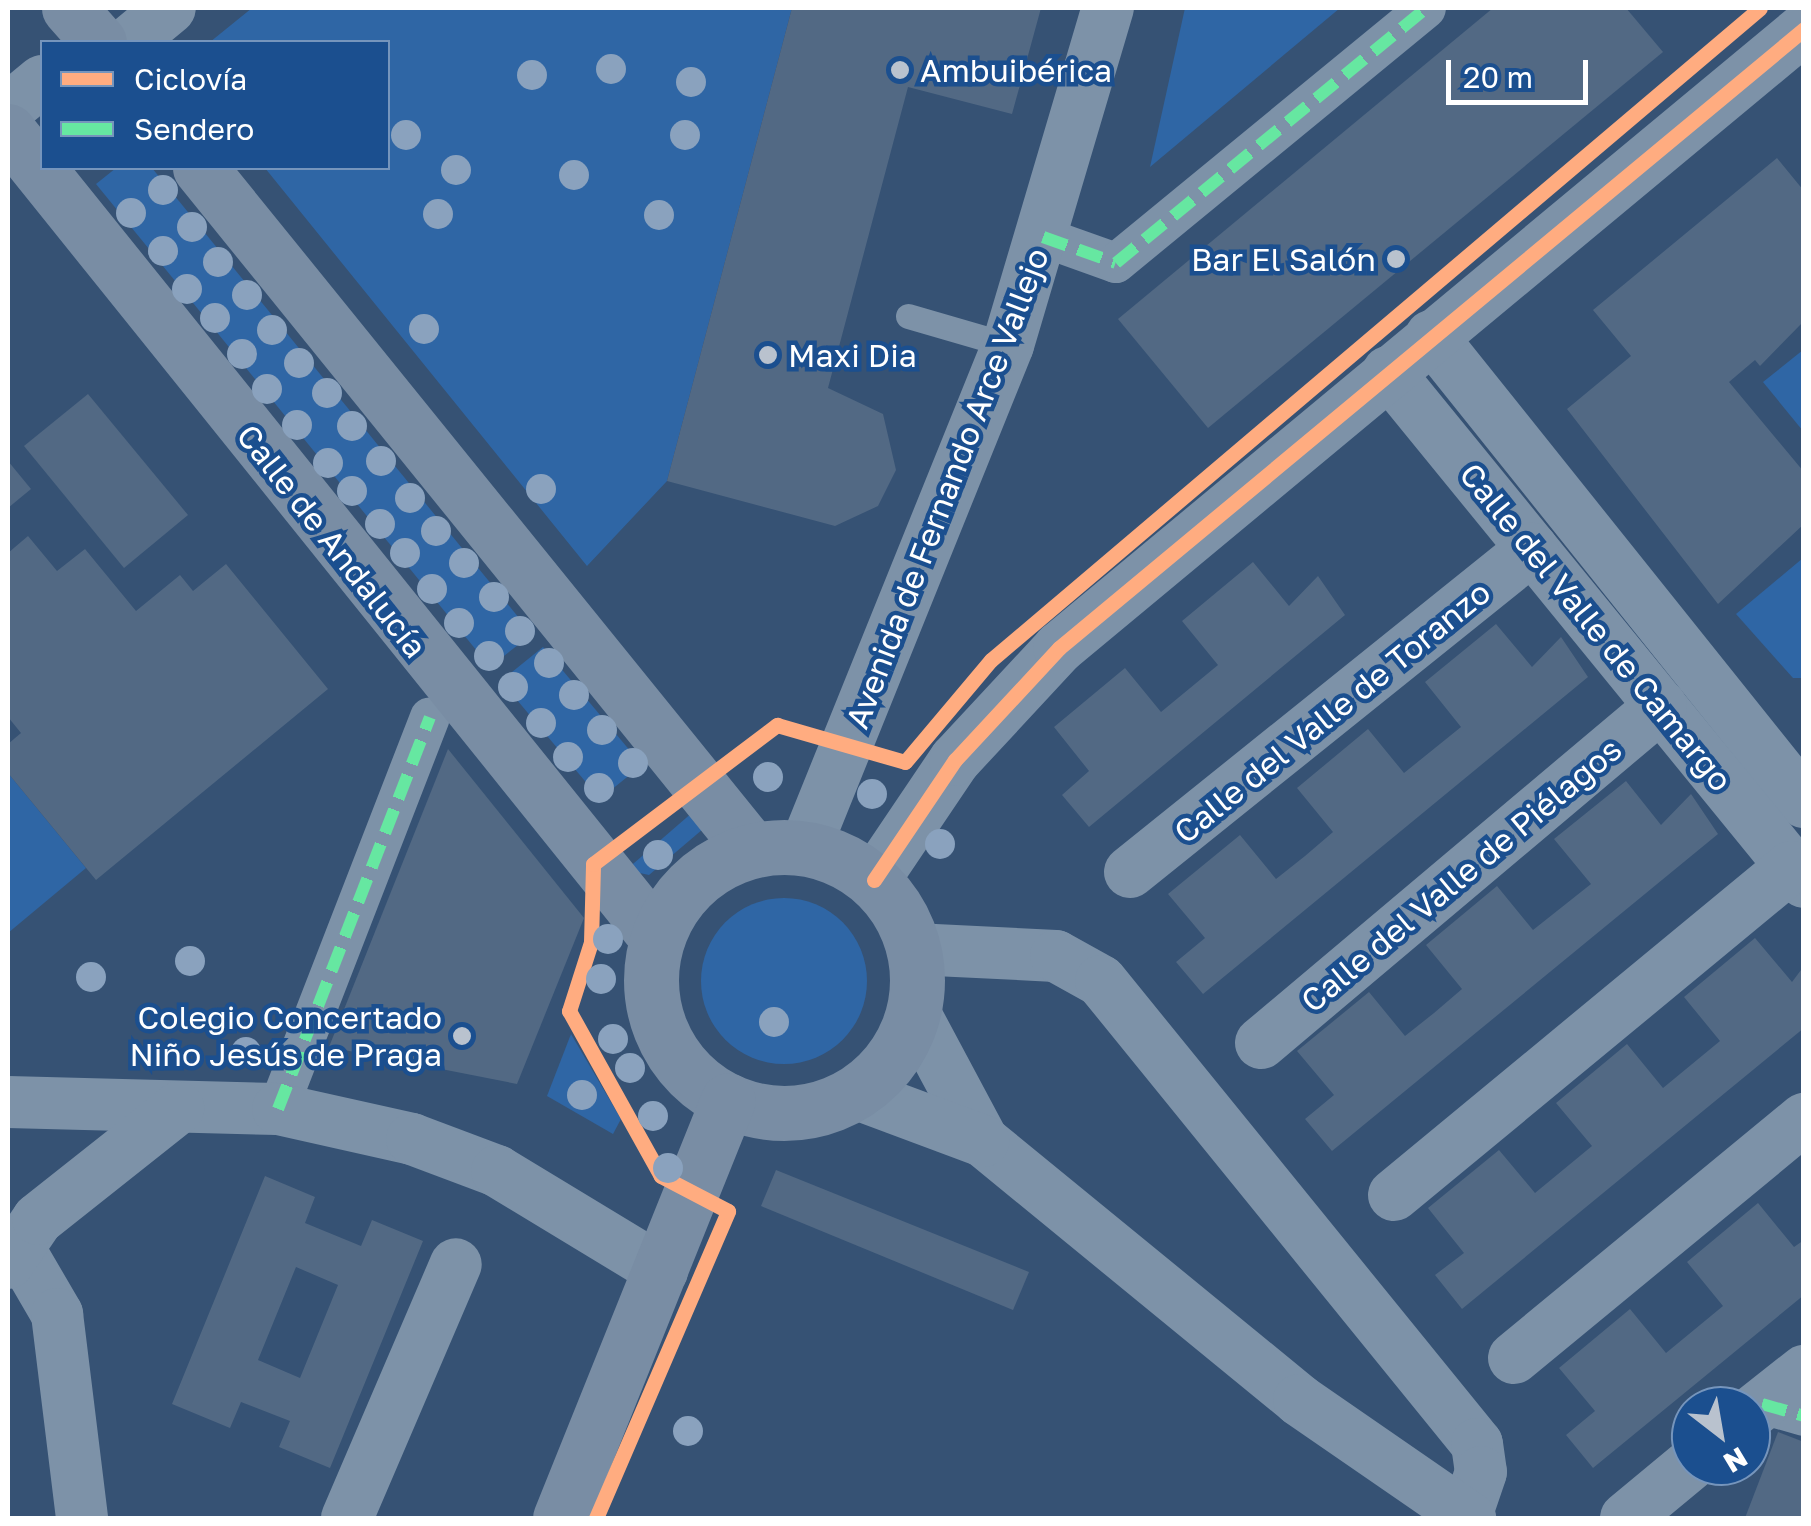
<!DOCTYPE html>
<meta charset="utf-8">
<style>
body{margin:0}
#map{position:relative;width:1811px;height:1526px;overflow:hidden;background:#365274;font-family:"Golos Text",sans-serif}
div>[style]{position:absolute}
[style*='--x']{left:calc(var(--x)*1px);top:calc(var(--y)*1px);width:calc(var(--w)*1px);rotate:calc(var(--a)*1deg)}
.green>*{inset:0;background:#2f66a5}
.round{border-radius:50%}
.building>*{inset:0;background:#526984}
.service>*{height:25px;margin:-12.5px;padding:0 12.5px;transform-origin:12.5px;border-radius:12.5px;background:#7d92a8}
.pedestrian>*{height:40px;margin:-20px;padding:0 20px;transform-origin:20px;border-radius:20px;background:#7d92a8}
.minor>*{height:52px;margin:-26px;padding:0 26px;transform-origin:26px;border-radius:26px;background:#7d92a8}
.secondary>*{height:55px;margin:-27.5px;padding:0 27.5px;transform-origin:27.5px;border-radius:27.5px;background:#798da4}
.secondary>.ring{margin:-27.5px;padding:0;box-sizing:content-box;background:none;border:55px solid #798da4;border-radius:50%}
.quiet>*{height:12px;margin-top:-6px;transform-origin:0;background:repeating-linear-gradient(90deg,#66e7a1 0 25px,transparent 0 37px)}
.cycleway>*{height:15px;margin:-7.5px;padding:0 7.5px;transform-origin:7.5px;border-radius:7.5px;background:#ffac80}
.trees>*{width:30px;height:30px;margin:-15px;border-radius:50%;background:#8aa2be}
.dots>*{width:28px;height:28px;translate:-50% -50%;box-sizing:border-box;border:5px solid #1b4f8f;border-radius:50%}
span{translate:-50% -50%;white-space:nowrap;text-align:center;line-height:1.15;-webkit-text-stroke:9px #1b4f8f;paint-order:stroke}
.poi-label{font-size:32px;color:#fff}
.left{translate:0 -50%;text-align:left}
.right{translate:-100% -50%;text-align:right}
.street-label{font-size:32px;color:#fff}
.frame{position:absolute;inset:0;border:10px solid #fff;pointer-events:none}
.legend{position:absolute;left:40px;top:40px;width:350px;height:130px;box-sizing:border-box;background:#1b4f8f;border:2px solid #7695bc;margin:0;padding:12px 18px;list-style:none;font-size:30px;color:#fff}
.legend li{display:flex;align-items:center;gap:20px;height:50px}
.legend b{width:50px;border:2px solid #7695bc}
.north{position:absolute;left:1671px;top:1386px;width:100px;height:100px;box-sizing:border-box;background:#1b4f8f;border:2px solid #7695bc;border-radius:50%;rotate:149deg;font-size:28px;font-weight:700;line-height:40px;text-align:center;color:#fff}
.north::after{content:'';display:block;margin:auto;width:35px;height:45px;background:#b9c2ce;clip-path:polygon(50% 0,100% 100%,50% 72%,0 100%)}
.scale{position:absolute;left:1446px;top:60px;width:142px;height:45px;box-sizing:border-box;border:5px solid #fff;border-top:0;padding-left:12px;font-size:30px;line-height:35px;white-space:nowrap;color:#fff;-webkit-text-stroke:8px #1b4f8f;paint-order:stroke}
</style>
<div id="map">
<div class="green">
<div style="clip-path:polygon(252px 8px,792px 8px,667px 481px,587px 566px,265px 168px,388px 168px,388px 42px,210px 42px)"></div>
<div style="clip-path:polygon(1185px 8px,1340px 8px,1150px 167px)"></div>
<div style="clip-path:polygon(116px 168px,152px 168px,532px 634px,490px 667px,96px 184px)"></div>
<div style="clip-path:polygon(1803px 350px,1803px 431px,1763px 382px)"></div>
<div style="clip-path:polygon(1803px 558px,1803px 678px,1793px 678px,1736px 614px)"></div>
<div style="clip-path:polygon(543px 647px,642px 765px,600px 799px,501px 681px)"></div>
<div style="clip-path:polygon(8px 773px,86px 868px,8px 933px)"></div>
<div style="clip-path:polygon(701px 805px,703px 829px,649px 875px,626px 870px)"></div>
<div class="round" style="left:701px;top:898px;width:166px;height:166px"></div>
<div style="clip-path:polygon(571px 1034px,621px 1119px,613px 1134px,547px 1096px)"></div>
</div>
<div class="building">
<div style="clip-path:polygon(792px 8px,1041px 8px,1012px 114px,908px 87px,828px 388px,883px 414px,896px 470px,878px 506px,835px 526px,667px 481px)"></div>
<div style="clip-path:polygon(1493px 8px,1626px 8px,1663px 52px,1208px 428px,1118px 319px)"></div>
<div style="clip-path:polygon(1777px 158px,1804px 191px,1804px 321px,1760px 366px,1755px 360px,1729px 382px,1804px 472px,1804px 524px,1718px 604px,1567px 409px,1631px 356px,1593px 310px)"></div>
<div style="clip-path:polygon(88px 394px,188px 515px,124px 568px,24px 446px)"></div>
<div style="clip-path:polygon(8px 461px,31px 489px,8px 508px)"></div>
<div style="clip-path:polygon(28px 536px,57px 571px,85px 549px,136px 611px,180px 575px,193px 591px,226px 564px,328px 689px,96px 880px,8px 773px,8px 744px,21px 733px,8px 717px,8px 553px)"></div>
<div style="clip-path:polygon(1253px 562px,1289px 606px,1318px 576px,1345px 615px,1089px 827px,1062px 795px,1089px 771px,1054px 727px,1125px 668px,1161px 712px,1218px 665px,1182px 621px)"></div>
<div style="clip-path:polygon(1496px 624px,1532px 667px,1561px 637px,1588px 677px,1203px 994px,1176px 962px,1205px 938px,1168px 894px,1240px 835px,1276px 879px,1305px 856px,1333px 832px,1297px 788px,1368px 729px,1404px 773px,1461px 727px,1425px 682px)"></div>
<div style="clip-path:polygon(448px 749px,584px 918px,517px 1084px,329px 1047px)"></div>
<div style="clip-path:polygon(1626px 781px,1661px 825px,1691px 794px,1718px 834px,1332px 1151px,1305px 1119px,1334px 1095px,1297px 1051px,1369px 992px,1405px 1036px,1434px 1013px,1462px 989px,1426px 945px,1497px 886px,1533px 930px,1591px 884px,1554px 839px)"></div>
<div style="clip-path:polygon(1755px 938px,1792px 982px,1804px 966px,1804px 1028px,1462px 1309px,1435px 1275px,1464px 1253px,1428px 1208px,1499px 1150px,1535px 1193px,1592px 1146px,1556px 1103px,1627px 1044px,1663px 1088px,1720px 1041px,1684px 997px)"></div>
<div style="clip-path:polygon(776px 1170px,1029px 1272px,1013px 1310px,761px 1206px)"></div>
<div style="clip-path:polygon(evenodd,265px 1176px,315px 1197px,305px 1223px,322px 1230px,361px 1246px,372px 1220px,423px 1241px,330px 1468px,279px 1447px,290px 1421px,241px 1402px,230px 1428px,172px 1404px,265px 1176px,296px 1267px,338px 1285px,300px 1378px,258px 1360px,296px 1267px)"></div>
<div style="clip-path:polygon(1758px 1203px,1794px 1247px,1804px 1240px,1804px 1295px,1593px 1468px,1566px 1435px,1595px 1411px,1559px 1368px,1630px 1309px,1666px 1353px,1723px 1306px,1687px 1262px)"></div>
<div style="clip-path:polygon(1778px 1432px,1804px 1442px,1804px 1518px,1745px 1518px)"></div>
</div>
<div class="service">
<div style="--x:908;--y:316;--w:104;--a:16.2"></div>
</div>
<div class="pedestrian">
<div style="--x:1043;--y:237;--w:77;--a:19.6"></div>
<div style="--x:1116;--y:263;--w:401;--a:-39.4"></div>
<div style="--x:278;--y:1109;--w:420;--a:-68.8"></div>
<div style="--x:1762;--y:1404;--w:44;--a:15.9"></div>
</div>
<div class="minor">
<div style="--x:129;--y:42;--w:53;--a:-39.7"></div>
<div style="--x:8;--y:109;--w:44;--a:-39.5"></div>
<div style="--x:1431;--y:336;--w:597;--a:51.33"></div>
<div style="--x:1388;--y:372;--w:658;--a:50.8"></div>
<div style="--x:805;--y:848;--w:542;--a:-68.02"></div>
<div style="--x:1008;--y:345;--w:352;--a:-73.5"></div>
<div style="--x:1130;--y:872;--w:516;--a:-38.78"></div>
<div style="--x:874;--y:880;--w:145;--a:-56"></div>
<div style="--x:955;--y:760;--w:153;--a:-47.1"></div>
<div style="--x:1059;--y:648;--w:969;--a:-39.72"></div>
<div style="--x:914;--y:949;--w:142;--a:2.8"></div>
<div style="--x:1056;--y:956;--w:51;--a:29.1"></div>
<div style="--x:1101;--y:981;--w:596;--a:50.92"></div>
<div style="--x:1477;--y:1444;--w:28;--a:82"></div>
<div style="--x:1481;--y:1472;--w:46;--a:108.8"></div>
<div style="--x:914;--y:1012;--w:146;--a:61.9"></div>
<div style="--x:983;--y:1141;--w:409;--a:39.3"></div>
<div style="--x:1299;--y:1400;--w:208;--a:34.6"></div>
<div style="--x:1261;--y:1043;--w:523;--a:-40.11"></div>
<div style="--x:854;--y:1093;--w:138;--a:20.4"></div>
<div style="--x:8;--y:1102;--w:270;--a:1.5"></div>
<div style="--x:278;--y:1109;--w:137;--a:12.6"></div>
<div style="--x:412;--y:1139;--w:91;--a:20.6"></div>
<div style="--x:497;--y:1171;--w:193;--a:31.2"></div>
<div style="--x:1394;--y:1195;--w:515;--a:-39.56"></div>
<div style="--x:18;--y:1247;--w:78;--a:59.8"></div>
<div style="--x:57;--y:1314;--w:206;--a:83"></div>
<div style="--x:8;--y:1263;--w:53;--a:-55.7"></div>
<div style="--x:38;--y:1219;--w:179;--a:-38.4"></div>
<div style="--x:1514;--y:1358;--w:376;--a:-39.5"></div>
<div style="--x:1751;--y:1413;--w:68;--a:-38.4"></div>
<div style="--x:347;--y:1518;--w:276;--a:-66.8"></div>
<div style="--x:1626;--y:1518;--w:85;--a:-39.7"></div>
</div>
<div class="secondary">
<div style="--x:69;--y:8;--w:45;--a:48.6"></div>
<div style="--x:8;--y:131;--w:1036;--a:51.19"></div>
<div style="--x:200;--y:168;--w:877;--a:51.01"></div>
<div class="ring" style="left:651px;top:847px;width:211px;height:211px"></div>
<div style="--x:560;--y:1518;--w:450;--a:-68.1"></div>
</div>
<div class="quiet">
<div style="--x:1043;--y:237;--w:77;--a:19.6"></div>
<div style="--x:1116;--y:263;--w:401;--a:-39.4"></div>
<div style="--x:278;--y:1109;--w:420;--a:-68.8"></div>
<div style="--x:1762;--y:1404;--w:44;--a:15.9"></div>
</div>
<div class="cycleway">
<div style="--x:874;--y:880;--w:145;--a:-56"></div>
<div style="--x:955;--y:760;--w:153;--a:-47.1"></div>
<div style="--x:1059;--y:648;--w:969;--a:-39.72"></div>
<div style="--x:596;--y:1518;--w:334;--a:-66.7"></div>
<div style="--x:728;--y:1211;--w:76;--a:-152.4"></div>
<div style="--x:661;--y:1176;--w:189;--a:-119.1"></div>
<div style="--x:569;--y:1011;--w:72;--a:-72.3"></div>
<div style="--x:591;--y:942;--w:78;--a:-88.5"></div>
<div style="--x:593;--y:864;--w:231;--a:-37.1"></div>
<div style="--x:777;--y:725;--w:133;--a:16.1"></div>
<div style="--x:905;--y:762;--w:133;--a:-49.9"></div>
<div style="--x:991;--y:660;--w:1008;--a:-40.29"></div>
</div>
<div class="trees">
<div style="left:611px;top:69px"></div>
<div style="left:532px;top:75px"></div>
<div style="left:691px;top:82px"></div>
<div style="left:406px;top:135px"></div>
<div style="left:685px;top:135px"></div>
<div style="left:456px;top:170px"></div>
<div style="left:574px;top:175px"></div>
<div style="left:163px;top:190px"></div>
<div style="left:131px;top:213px"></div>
<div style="left:438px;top:214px"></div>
<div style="left:659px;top:215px"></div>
<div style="left:192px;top:227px"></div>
<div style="left:163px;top:251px"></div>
<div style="left:218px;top:262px"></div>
<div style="left:187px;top:289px"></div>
<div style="left:247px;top:295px"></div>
<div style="left:215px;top:318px"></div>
<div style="left:424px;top:329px"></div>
<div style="left:272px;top:330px"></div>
<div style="left:242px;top:354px"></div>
<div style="left:299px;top:363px"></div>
<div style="left:267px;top:389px"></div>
<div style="left:327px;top:393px"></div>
<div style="left:297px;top:425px"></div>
<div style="left:352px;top:426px"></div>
<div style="left:381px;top:461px"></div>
<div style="left:328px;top:463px"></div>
<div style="left:541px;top:489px"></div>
<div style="left:352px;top:491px"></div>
<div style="left:410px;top:498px"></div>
<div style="left:380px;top:524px"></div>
<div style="left:436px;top:531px"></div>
<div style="left:405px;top:553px"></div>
<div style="left:464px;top:563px"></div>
<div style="left:432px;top:589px"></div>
<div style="left:494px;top:597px"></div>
<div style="left:459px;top:623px"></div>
<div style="left:520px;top:631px"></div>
<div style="left:489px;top:656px"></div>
<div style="left:549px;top:663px"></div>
<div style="left:513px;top:687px"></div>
<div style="left:574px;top:695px"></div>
<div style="left:541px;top:723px"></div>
<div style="left:602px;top:730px"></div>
<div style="left:568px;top:757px"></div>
<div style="left:633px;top:763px"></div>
<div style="left:768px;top:777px"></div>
<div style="left:599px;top:788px"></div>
<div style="left:872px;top:794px"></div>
<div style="left:940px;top:844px"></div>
<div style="left:658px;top:855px"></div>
<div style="left:608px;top:939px"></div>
<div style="left:190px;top:961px"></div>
<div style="left:91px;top:977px"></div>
<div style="left:601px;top:979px"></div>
<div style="left:774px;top:1022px"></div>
<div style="left:613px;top:1039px"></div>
<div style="left:246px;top:1052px"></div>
<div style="left:630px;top:1068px"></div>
<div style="left:582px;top:1095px"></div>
<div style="left:653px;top:1116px"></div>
<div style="left:668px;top:1168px"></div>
<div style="left:688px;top:1431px"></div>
</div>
<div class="dots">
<div style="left:900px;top:70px;background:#b9c2ce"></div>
<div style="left:1396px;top:259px;background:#b9c2ce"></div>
<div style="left:768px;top:355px;background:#b9c2ce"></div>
<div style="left:462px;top:1036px;background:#b9c2ce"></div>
</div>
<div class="poi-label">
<span class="left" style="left:920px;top:70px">Ambuibérica</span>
<span class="right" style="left:1376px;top:259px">Bar El Salón</span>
<span class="left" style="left:788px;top:355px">Maxi Dia</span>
<span class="right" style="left:442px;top:1036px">Colegio Concertado<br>Niño Jesús de Praga</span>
</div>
<div class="street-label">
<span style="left:947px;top:488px;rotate:-69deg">Avenida de Fernando Arce Vallejo</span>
<span style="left:332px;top:541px;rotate:52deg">Calle de Andalucía</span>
<span style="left:1596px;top:627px;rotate:51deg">Calle del Valle de Camargo</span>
<span style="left:1332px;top:712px;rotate:-39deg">Calle del Valle de Toranzo</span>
<span style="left:1461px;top:875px;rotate:-40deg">Calle del Valle de Piélagos</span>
</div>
<div class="frame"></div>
<ul class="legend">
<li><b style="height:12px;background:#ffac80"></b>Ciclovía</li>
<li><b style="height:12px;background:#66e7a1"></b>Sendero</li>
</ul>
<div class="north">N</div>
<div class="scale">20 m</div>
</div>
